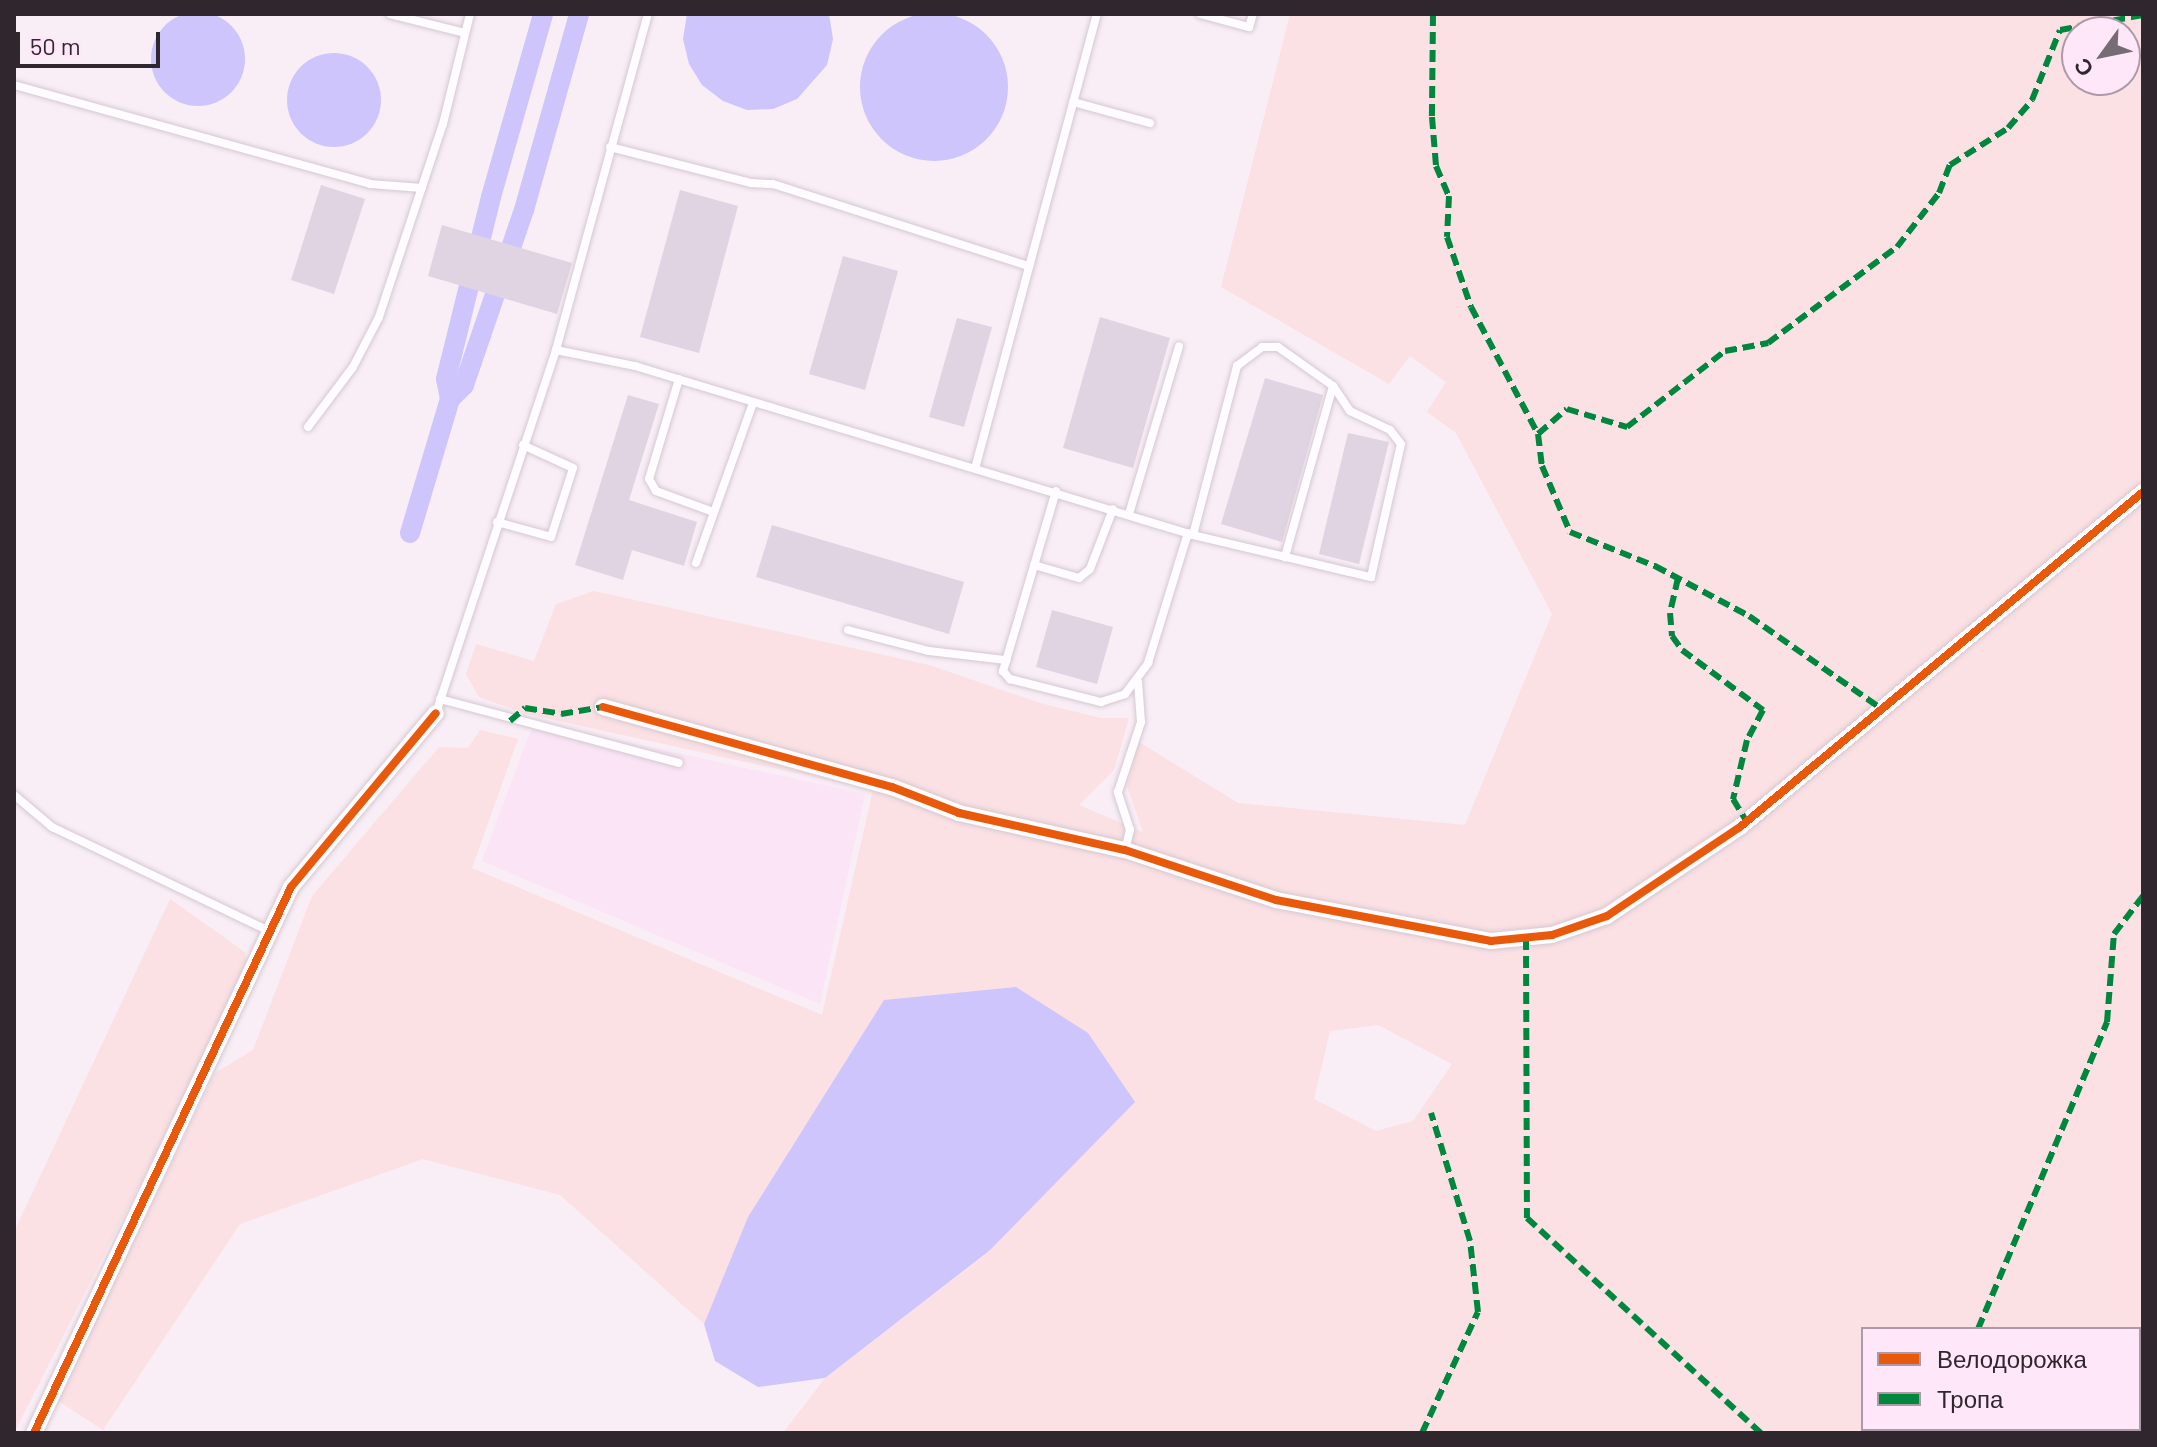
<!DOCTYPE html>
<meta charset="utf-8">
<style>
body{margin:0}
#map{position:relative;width:2157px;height:1447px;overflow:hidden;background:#f9edf6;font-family:Barlow,sans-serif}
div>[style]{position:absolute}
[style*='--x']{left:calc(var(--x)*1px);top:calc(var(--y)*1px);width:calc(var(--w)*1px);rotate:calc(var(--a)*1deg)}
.built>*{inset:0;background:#fae4f5}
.green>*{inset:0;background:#fbe0e4}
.water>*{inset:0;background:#cdc5fc}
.round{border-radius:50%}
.canal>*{height:20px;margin:-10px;padding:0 10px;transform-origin:10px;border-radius:10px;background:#cdc5fc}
.building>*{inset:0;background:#e0d4e2}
.roads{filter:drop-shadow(0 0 2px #d4c9d1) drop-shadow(0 0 2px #d4c9d1)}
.service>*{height:8px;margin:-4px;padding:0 4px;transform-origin:4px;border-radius:4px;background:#fefcfe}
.minor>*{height:16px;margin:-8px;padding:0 8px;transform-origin:8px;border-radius:8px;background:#fefcfe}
.quiet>*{height:6px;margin-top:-3px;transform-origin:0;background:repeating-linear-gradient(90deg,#00873e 0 12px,transparent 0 18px)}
.cycleway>*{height:8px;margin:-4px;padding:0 4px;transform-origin:4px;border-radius:4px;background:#e8590c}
span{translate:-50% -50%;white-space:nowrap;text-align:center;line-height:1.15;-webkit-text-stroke:6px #ffe7fa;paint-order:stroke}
.frame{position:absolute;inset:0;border:16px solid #30272e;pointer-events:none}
.legend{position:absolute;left:1861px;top:1327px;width:280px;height:104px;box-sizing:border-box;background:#ffe7fa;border:2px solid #ac9aa8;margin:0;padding:10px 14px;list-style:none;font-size:24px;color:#30272e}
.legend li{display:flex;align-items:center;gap:16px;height:40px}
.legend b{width:40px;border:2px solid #ac9aa8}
.north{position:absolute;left:2061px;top:16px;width:80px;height:80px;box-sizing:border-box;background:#ffe7fa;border:2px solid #ac9aa8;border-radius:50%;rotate:237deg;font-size:22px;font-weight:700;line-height:32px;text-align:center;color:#30272e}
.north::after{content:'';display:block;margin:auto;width:28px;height:36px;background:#766c74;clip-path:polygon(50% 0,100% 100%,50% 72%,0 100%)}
.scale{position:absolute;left:16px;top:32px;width:144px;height:36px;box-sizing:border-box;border:4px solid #30272e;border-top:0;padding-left:10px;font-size:24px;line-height:28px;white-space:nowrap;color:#30272e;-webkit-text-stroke:6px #ffe7fa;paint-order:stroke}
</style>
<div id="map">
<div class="built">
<div style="clip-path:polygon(534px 722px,865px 794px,820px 1004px,482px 861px)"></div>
</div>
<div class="green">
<div style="clip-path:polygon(evenodd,1290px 14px,2143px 14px,2143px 1433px,783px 1433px,825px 1378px,990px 1251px,884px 1000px,748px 1217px,704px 1324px,560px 1195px,423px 1159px,240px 1224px,103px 1430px,57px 1400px,215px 1073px,253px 1050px,312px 896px,439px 747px,468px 748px,480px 730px,518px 739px,472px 868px,822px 1015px,873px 790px,527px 714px,479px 697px,466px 674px,476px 644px,534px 661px,556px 604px,594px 591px,929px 665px,1040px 703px,1101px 718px,1129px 718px,1114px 770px,1079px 805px,1143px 832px,1127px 786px,1139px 742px,1238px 803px,1465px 825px,1552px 614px,1456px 433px,1427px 412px,1446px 382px,1410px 356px,1389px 384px,1221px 287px,1290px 14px,2077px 32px,2125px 32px,2125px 80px,2077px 80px,2077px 32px,1290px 14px,1378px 1025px,1452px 1064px,1413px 1121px,1376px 1131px,1314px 1099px,1330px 1031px,1378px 1025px,1290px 14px,1863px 1329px,2139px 1329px,2139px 1429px,1863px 1429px,1863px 1329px)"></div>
<div style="clip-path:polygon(170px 899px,245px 952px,247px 973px,14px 1433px,14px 1232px)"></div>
</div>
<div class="water">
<div class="round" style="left:151px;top:12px;width:94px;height:94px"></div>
<div class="round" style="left:860px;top:13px;width:148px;height:148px"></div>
<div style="clip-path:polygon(687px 14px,829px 14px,833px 39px,827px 65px,797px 99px,773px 109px,747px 110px,723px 101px,702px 85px,689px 64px,683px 39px)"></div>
<div class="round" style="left:287px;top:53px;width:94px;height:94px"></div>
<div style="clip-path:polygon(1016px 987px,1088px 1033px,1135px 1102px,989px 1251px,825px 1378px,758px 1387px,715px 1361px,704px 1324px,748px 1217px,884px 1000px)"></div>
</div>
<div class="canal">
<div style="--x:450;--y:399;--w:20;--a:-45"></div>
<div style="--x:464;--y:385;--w:185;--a:-71.1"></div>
<div style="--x:524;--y:210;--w:204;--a:-74.3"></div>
<div style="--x:410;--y:533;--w:140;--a:-73.4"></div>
<div style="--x:450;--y:399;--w:20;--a:-101"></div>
<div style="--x:446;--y:379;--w:187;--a:-76.1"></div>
<div style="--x:491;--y:197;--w:190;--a:-74.1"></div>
</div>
<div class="building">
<div style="clip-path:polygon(321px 185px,365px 199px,334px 294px,291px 280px)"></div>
<div style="clip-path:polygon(680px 190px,738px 206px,699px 353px,640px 337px)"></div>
<div style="clip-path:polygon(442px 225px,572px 263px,557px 314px,428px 276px)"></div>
<div style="clip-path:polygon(843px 256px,898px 271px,865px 390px,809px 374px)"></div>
<div style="clip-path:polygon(1100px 317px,1170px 338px,1133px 468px,1063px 448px)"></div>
<div style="clip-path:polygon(957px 318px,992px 327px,964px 427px,929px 417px)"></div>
<div style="clip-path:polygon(1265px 378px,1323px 395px,1282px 542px,1221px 524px)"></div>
<div style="clip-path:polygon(628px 395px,659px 404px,629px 500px,697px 522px,684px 566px,632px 550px,623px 580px,575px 565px)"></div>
<div style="clip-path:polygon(1348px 433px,1389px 442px,1359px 564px,1319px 554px)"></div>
<div style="clip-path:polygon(772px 525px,964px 582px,949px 634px,756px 577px)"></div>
<div style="clip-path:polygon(1052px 610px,1113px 627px,1097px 684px,1036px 667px)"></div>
</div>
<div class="roads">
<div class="service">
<div style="--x:390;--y:14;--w:77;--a:14.2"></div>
<div style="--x:1200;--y:14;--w:51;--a:14.9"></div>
<div style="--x:1249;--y:27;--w:14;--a:-73"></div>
<div style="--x:14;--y:85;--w:370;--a:15.5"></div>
<div style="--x:370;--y:184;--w:52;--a:4.4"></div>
<div style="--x:1073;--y:102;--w:80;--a:15.3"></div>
<div style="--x:610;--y:147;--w:146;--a:14.3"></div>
<div style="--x:751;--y:183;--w:22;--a:3"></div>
<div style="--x:773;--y:184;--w:269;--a:17.8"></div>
<div style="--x:556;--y:350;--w:81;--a:11.4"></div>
<div style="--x:635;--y:366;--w:583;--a:16.85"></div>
<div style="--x:1193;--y:535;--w:183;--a:13.3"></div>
<div style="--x:1371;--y:577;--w:136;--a:-77.3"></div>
<div style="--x:1401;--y:444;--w:18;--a:-128"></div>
<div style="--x:1390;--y:430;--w:44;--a:-154.6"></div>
<div style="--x:1350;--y:411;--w:30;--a:-124"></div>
<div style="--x:679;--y:379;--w:104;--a:106.7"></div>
<div style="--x:649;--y:479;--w:14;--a:60"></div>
<div style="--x:656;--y:491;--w:61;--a:20.2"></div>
<div style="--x:308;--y:427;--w:75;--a:-53.1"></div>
<div style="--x:353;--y:367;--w:56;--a:-62.5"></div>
<div style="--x:379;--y:317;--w:203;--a:-71.7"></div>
<div style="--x:443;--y:124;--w:113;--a:-76.2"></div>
<div style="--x:976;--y:465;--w:467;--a:-75"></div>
<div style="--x:1056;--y:491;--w:188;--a:106.4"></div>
<div style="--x:1003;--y:671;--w:11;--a:49"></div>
<div style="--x:1010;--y:679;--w:94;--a:14.2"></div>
<div style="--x:1101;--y:702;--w:25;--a:-18"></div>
<div style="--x:1125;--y:694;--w:39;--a:-53"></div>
<div style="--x:1148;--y:663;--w:136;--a:-72.9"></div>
<div style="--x:1129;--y:514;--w:175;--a:-73.4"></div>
<div style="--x:497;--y:522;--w:56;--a:15.5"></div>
<div style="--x:551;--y:537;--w:72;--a:-72.3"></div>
<div style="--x:573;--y:468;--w:55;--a:-155.3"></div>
<div style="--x:1193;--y:535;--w:175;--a:-75.4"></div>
<div style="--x:1237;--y:366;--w:31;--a:-37"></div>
<div style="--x:1262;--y:347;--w:16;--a:0"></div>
<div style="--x:1278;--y:347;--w:67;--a:35.3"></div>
<div style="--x:1333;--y:386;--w:178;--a:105.7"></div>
<div style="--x:696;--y:563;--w:170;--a:-70.4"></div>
<div style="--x:1034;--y:565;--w:47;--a:16.1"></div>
<div style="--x:1079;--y:578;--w:14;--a:-39"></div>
<div style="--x:1090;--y:569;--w:64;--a:-69"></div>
<div style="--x:848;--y:630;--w:84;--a:14.5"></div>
<div style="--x:929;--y:651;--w:78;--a:6.7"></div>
<div style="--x:440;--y:699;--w:247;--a:15"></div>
<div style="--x:436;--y:713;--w:382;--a:-71.7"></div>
<div style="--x:556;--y:350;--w:348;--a:-74.7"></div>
<div style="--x:14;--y:795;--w:50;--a:40.1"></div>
<div style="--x:52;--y:827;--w:241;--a:25.6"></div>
<div style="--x:1125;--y:850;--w:21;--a:-76"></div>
<div style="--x:1130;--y:830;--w:40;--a:-108"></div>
<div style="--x:1118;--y:792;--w:74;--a:-71.8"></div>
<div style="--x:1141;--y:722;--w:40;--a:-94.3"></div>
</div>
<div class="minor">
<div style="--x:603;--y:707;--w:300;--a:15.5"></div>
<div style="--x:892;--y:787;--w:72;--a:21.2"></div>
<div style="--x:959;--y:813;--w:170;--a:12.6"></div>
<div style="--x:1125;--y:850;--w:159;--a:18.3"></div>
<div style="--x:1276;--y:900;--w:219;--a:10.8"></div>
<div style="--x:1491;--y:941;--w:61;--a:-5.6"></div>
<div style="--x:1552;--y:935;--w:58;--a:-19.1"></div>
<div style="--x:1607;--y:916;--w:160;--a:-33.8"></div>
<div style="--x:1740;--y:827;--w:524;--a:-39.74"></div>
<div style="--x:34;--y:1433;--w:603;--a:-64.79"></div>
<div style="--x:291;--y:887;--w:226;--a:-50.2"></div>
</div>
</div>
<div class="quiet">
<div style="--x:1433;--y:14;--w:103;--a:90.6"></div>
<div style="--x:1432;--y:117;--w:49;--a:85.3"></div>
<div style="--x:1436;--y:166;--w:33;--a:67"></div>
<div style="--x:1449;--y:196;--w:41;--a:92.8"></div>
<div style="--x:1447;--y:237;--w:74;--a:71.1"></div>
<div style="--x:1471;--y:307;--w:144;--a:62.2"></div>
<div style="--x:1538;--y:434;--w:32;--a:83"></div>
<div style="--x:1542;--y:466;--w:72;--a:67"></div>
<div style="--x:1570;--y:532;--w:92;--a:21.8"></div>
<div style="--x:1655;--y:566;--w:106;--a:28"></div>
<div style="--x:1749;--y:616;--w:162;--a:35"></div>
<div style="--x:1538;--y:434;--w:38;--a:-41"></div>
<div style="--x:1567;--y:409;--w:63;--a:16.7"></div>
<div style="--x:1627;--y:427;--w:124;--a:-37.8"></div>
<div style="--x:1725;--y:351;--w:44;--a:-10.5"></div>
<div style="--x:1768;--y:343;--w:161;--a:-36.7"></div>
<div style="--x:1897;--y:247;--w:68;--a:-52.1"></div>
<div style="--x:1939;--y:193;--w:30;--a:-69"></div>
<div style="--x:1950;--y:165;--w:69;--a:-32.5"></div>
<div style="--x:2008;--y:128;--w:37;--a:-49"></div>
<div style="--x:2032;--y:100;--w:75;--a:-68.2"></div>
<div style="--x:2060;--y:30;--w:84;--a:-10.2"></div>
<div style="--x:1678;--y:578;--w:36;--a:103"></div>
<div style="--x:1670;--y:613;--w:23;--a:85"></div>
<div style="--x:1672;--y:636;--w:17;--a:54"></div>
<div style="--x:1682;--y:650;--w:101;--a:36.5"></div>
<div style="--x:1763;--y:710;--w:34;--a:118"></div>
<div style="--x:1747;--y:740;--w:61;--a:103.3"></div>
<div style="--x:1733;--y:799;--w:26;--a:59"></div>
<div style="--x:510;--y:721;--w:20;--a:-41"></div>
<div style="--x:525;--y:708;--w:36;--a:9"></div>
<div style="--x:561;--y:714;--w:43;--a:-9.5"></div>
<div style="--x:1526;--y:938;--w:280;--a:89.8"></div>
<div style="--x:1527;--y:1218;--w:318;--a:42.6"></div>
<div style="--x:1978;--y:1329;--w:333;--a:-67.2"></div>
<div style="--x:2107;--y:1022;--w:88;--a:-85.5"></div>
<div style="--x:2114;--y:934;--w:48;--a:-52.7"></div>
<div style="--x:2139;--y:1371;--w:8;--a:-60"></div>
<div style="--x:1978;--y:1429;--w:4;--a:76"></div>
<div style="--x:1422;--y:1433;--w:133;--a:-65.2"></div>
<div style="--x:1478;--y:1312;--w:71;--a:-96.4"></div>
<div style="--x:1470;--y:1241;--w:134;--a:-106.9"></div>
<div style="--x:2097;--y:1433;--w:5;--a:-53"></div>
</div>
<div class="cycleway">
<div style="--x:603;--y:707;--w:300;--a:15.5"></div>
<div style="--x:892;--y:787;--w:72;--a:21.2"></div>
<div style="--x:959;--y:813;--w:170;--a:12.6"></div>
<div style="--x:1125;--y:850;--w:159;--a:18.3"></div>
<div style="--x:1276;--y:900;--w:219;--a:10.8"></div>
<div style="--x:1491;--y:941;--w:61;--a:-5.6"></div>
<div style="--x:1552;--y:935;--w:58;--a:-19.1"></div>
<div style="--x:1607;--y:916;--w:160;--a:-33.8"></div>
<div style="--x:1740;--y:827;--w:524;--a:-39.74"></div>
<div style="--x:34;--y:1433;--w:603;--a:-64.79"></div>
<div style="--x:291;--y:887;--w:226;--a:-50.2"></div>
</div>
<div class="frame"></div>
<ul class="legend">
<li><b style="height:10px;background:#e8590c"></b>Велодорожка</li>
<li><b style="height:10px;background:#00873e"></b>Тропа</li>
</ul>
<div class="north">С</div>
<div class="scale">50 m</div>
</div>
